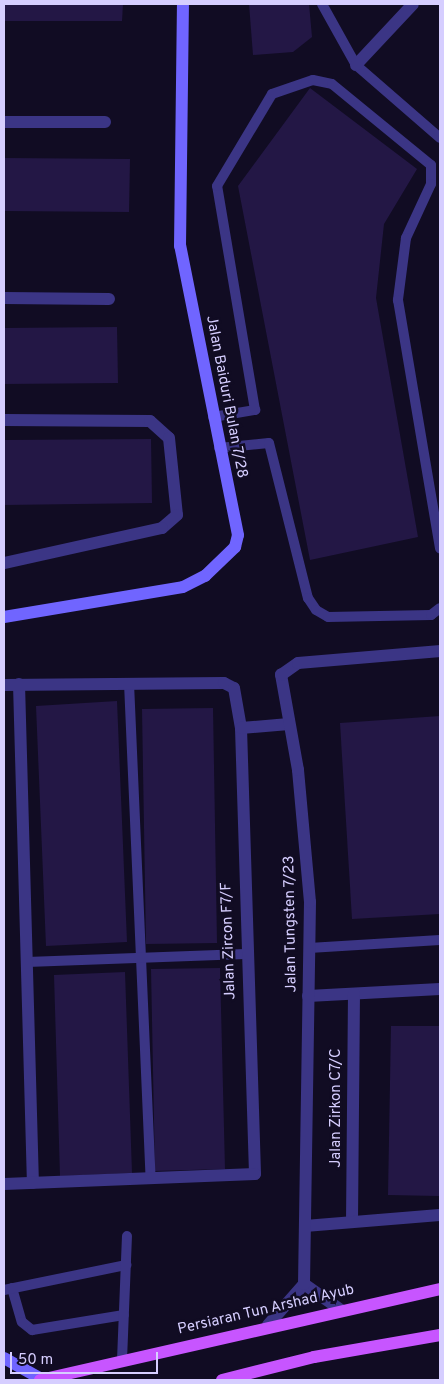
<!DOCTYPE html>
<style>
body{margin:0}
#map{position:relative;width:444px;height:1384px;overflow:hidden;background:#110c23;font-family:Overpass,sans-serif}
div>[style]{position:absolute}
[style*='--x']{left:calc(var(--x)*1px);top:calc(var(--y)*1px);width:calc(var(--w)*1px);rotate:calc(var(--a)*1deg)}
.building>*{inset:0;background:#231745}
.lane>*{height:10px;margin:-5px;padding:0 5px;transform-origin:5px;border-radius:5px;background:#3b3585}
.street>*{height:12px;margin:-6px;padding:0 6px;transform-origin:6px;border-radius:6px;background:#3b3585}
.secondary>*{height:12px;margin:-6px;padding:0 6px;transform-origin:6px;border-radius:6px;background:#7065ff}
.primary>*{height:12px;margin:-6px;padding:0 6px;transform-origin:6px;border-radius:6px;background:#c755ff}
span{translate:-50% -50%;white-space:nowrap;text-align:center;line-height:1.15;-webkit-text-stroke:5px #110c23;paint-order:stroke}
.street-label{font-size:15px;color:#d6ceff}
.frame{position:absolute;inset:0;border:5px solid #d6ceff;pointer-events:none}
.scale{position:absolute;left:10px;top:1352px;width:148px;height:22px;box-sizing:border-box;border:2px solid #d6ceff;border-top:0;padding-left:6px;font-size:15px;line-height:18px;white-space:nowrap;color:#d6ceff;-webkit-text-stroke:4px #110c23;paint-order:stroke}
</style>
<div id="map">
<div class="building">
<div style="clip-path:polygon(4px 4px,123px 4px,122px 21px,4px 21px)"></div>
<div style="clip-path:polygon(249px 4px,309px 4px,312px 37px,293px 52px,253px 55px)"></div>
<div style="clip-path:polygon(310px 88px,417px 169px,384px 224px,376px 298px,418px 537px,310px 560px,238px 186px)"></div>
<div style="clip-path:polygon(4px 158px,130px 159px,129px 212px,4px 211px)"></div>
<div style="clip-path:polygon(117px 327px,118px 383px,4px 384px,4px 328px)"></div>
<div style="clip-path:polygon(151px 439px,152px 503px,4px 505px,4px 440px)"></div>
<div style="clip-path:polygon(117px 701px,127px 942px,46px 946px,36px 706px)"></div>
<div style="clip-path:polygon(213px 708px,217px 943px,146px 944px,142px 709px)"></div>
<div style="clip-path:polygon(440px 716px,440px 914px,352px 919px,340px 723px)"></div>
<div style="clip-path:polygon(220px 968px,225px 1169px,155px 1171px,151px 969px)"></div>
<div style="clip-path:polygon(125px 972px,132px 1173px,60px 1176px,54px 975px)"></div>
<div style="clip-path:polygon(391px 1026px,440px 1026px,439px 1196px,388px 1195px)"></div>
</div>
<div class="lane">
<div style="--x:322;--y:4;--w:70;--a:60.9"></div>
<div style="--x:356;--y:65;--w:111;--a:41"></div>
<div style="--x:213;--y:417;--w:43;--a:-9.5"></div>
<div style="--x:255;--y:410;--w:227;--a:-99.6"></div>
<div style="--x:217;--y:186;--w:107;--a:-59.1"></div>
<div style="--x:272;--y:94;--w:43;--a:-18.9"></div>
<div style="--x:313;--y:80;--w:19;--a:12"></div>
<div style="--x:332;--y:84;--w:128;--a:39.3"></div>
<div style="--x:431;--y:165;--w:19;--a:90"></div>
<div style="--x:431;--y:184;--w:60;--a:114.8"></div>
<div style="--x:406;--y:238;--w:63;--a:97.4"></div>
<div style="--x:398;--y:300;--w:252;--a:80.4"></div>
<div style="--x:219;--y:448;--w:50;--a:-5.7"></div>
<div style="--x:269;--y:443;--w:160;--a:75.9"></div>
<div style="--x:308;--y:598;--w:14;--a:56"></div>
<div style="--x:316;--y:610;--w:14;--a:30"></div>
<div style="--x:328;--y:617;--w:103;--a:-1.1"></div>
<div style="--x:431;--y:615;--w:11;--a:-38"></div>
<div style="--x:129;--y:683;--w:496;--a:87.5"></div>
<div style="--x:309;--y:948;--w:131;--a:-3.5"></div>
<div style="--x:27;--y:962;--w:218;--a:-2.1"></div>
<div style="--x:12;--y:1288;--w:35;--a:74"></div>
<div style="--x:22;--y:1322;--w:13;--a:39"></div>
<div style="--x:32;--y:1330;--w:93;--a:-9.3"></div>
<div style="--x:4;--y:1290;--w:125;--a:-11.6"></div>
<div style="--x:122;--y:1360;--w:124;--a:-87.7"></div>
</div>
<div class="street">
<div style="--x:356;--y:65;--w:83;--a:-46.9"></div>
<div style="--x:4;--y:122;--w:101;--a:0"></div>
<div style="--x:4;--y:298;--w:105;--a:0.5"></div>
<div style="--x:4;--y:420;--w:146;--a:0.4"></div>
<div style="--x:150;--y:421;--w:25;--a:42"></div>
<div style="--x:169;--y:438;--w:77;--a:84.1"></div>
<div style="--x:177;--y:515;--w:20;--a:139"></div>
<div style="--x:162;--y:528;--w:162;--a:167.5"></div>
<div style="--x:19;--y:684;--w:499;--a:88.4"></div>
<div style="--x:4;--y:685;--w:220;--a:-0.5"></div>
<div style="--x:224;--y:683;--w:11;--a:27"></div>
<div style="--x:234;--y:688;--w:41;--a:80.1"></div>
<div style="--x:241;--y:728;--w:446;--a:88.2"></div>
<div style="--x:255;--y:1174;--w:251;--a:177.7"></div>
<div style="--x:241;--y:728;--w:48;--a:-4.8"></div>
<div style="--x:308;--y:996;--w:132;--a:-3"></div>
<div style="--x:352;--y:1222;--w:228;--a:-89.5"></div>
<div style="--x:305;--y:1226;--w:135;--a:-4.7"></div>
<div style="--x:304;--y:1284;--w:45;--a:35.1"></div>
<div style="--x:268;--y:1325;--w:55;--a:-48.7"></div>
<div style="--x:304;--y:1284;--w:382;--a:-89.1"></div>
<div style="--x:310;--y:902;--w:133;--a:-95.2"></div>
<div style="--x:298;--y:770;--w:97;--a:-100.1"></div>
<div style="--x:281;--y:675;--w:21;--a:-35"></div>
<div style="--x:298;--y:663;--w:143;--a:-4.8"></div>
</div>
<div class="secondary">
<div style="--x:4;--y:617;--w:181;--a:-9.5"></div>
<div style="--x:183;--y:587;--w:25;--a:-27"></div>
<div style="--x:205;--y:576;--w:42;--a:-44"></div>
<div style="--x:235;--y:547;--w:12;--a:-76"></div>
<div style="--x:238;--y:535;--w:295;--a:-101.3"></div>
<div style="--x:180;--y:246;--w:242;--a:-89.3"></div>
<div style="--x:4;--y:1358;--w:45;--a:29.4"></div>
</div>
<div class="primary">
<div style="--x:40;--y:1380;--w:410;--a:-12.8"></div>
<div style="--x:222;--y:1380;--w:95;--a:-14"></div>
<div style="--x:314;--y:1357;--w:128;--a:-9.9"></div>
</div>
<div class="street-label">
<span style="left:226px;top:397px;rotate:79deg">Jalan Baiduri Bulan 7/28</span>
<span style="left:291px;top:924px;rotate:-91deg">Jalan Tungsten 7/23</span>
<span style="left:229px;top:941px;rotate:-92deg">Jalan Zircon F7/F</span>
<span style="left:337px;top:1108px;rotate:-90deg">Jalan Zirkon C7/C</span>
<span style="left:266px;top:1310px;rotate:-13deg">Persiaran Tun Arshad Ayub</span>
</div>
<div class="frame"></div>
<div class="scale">50 m</div>
</div>
